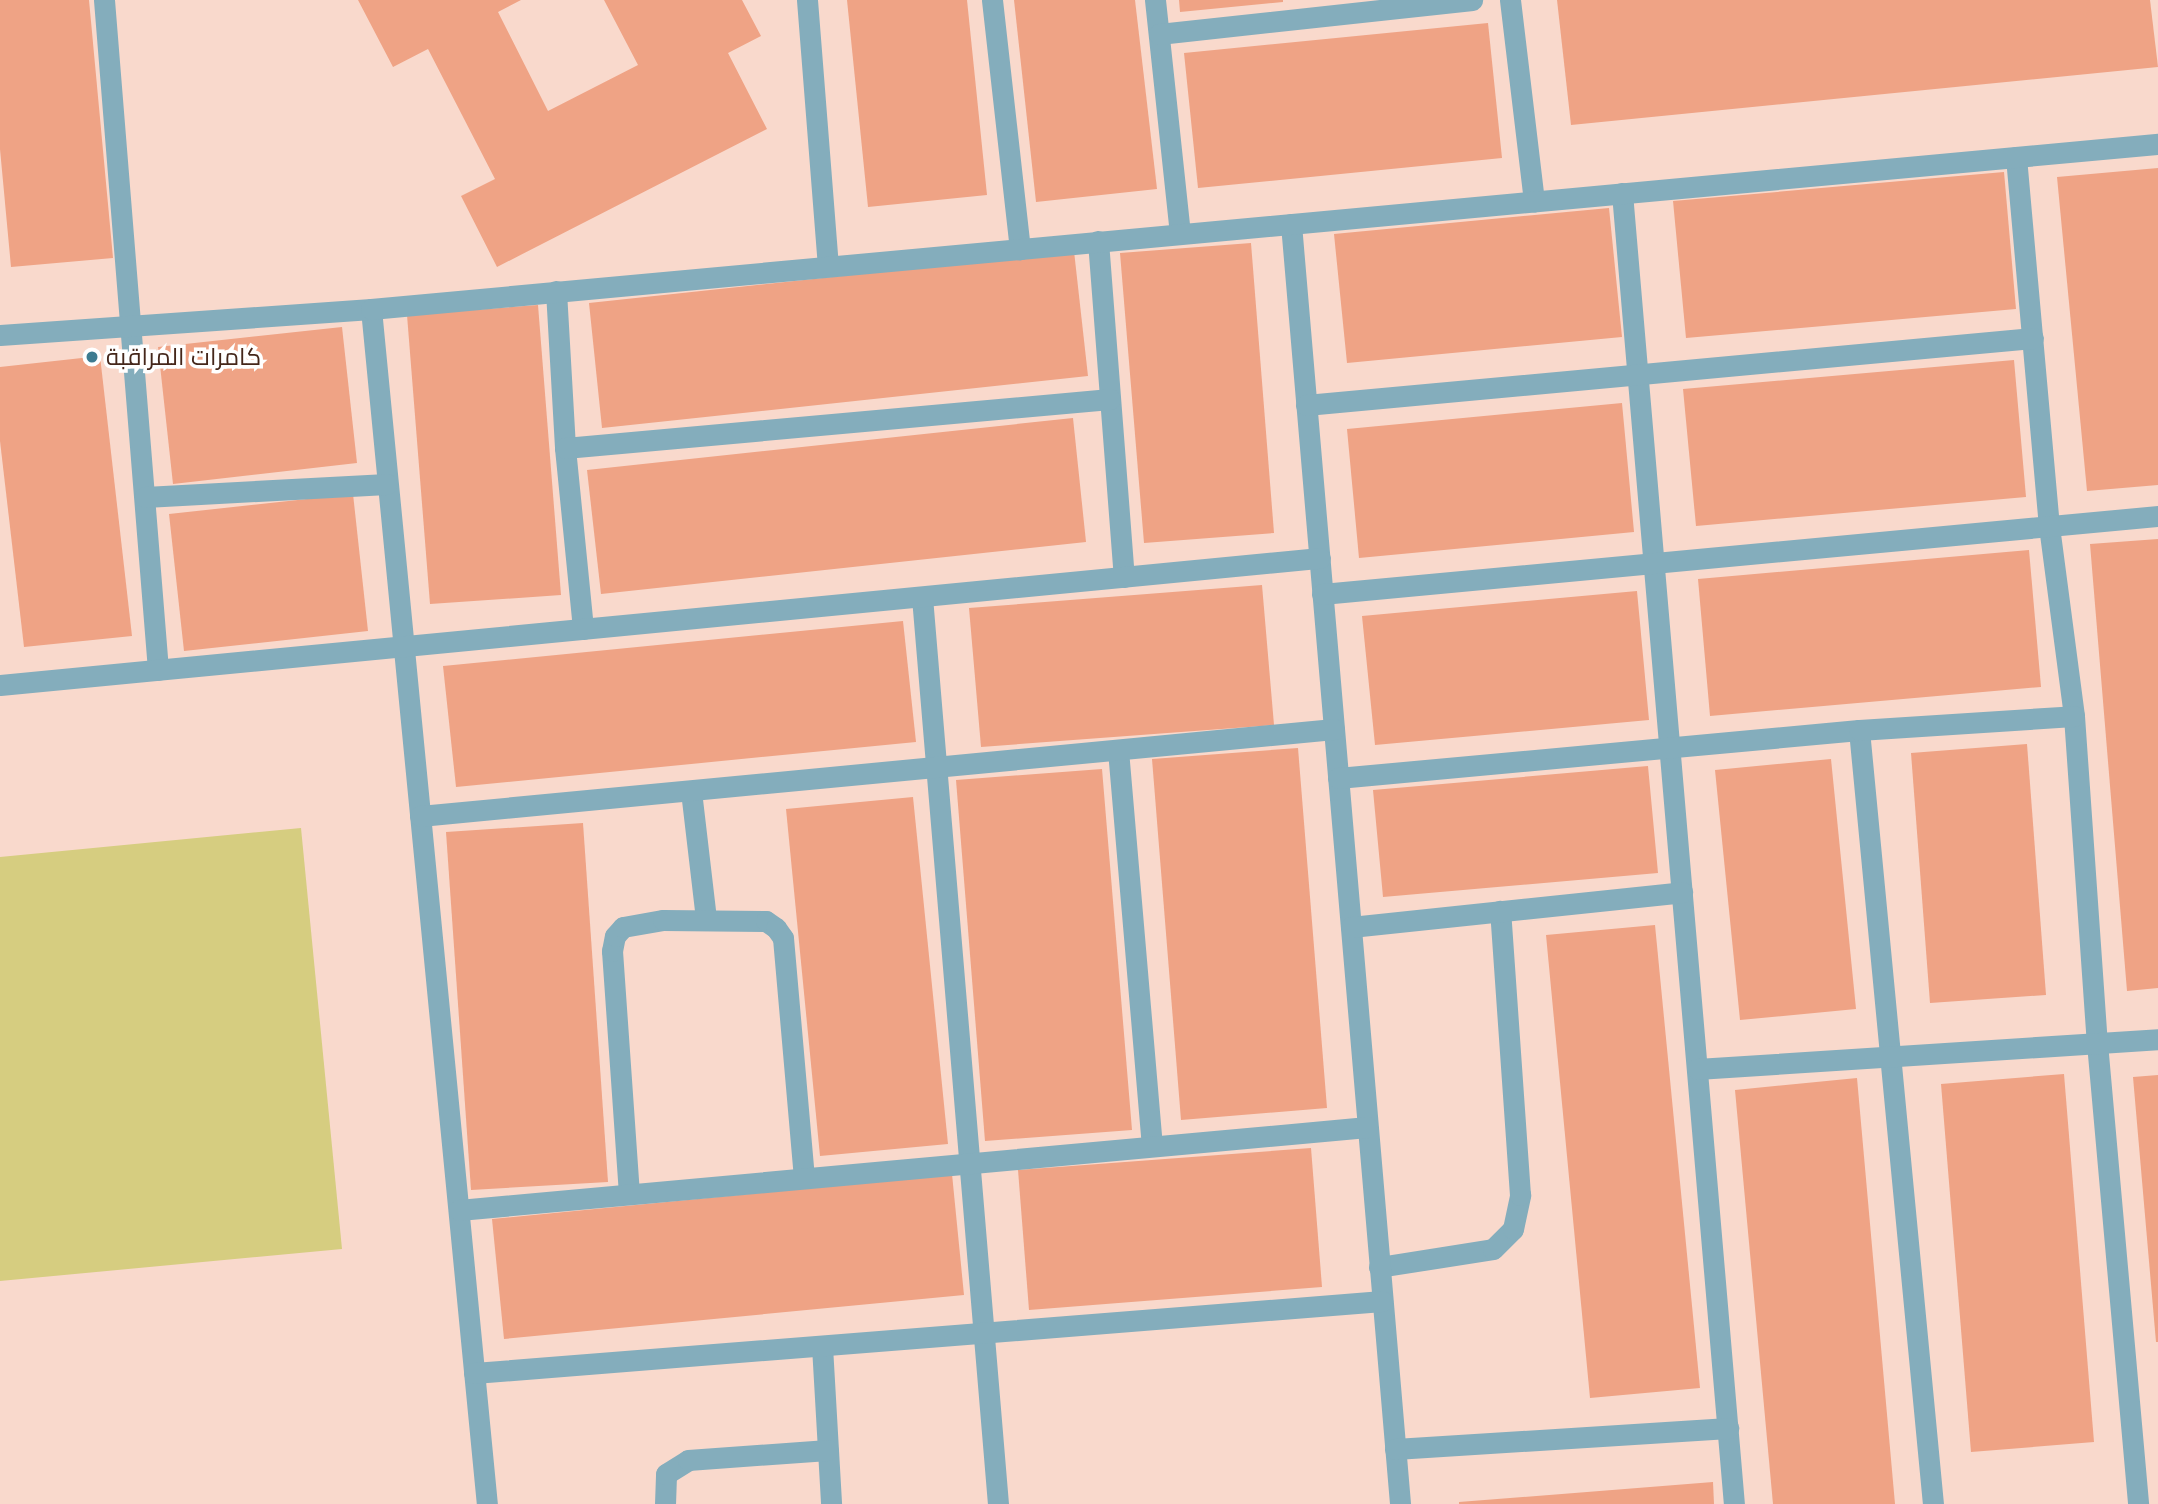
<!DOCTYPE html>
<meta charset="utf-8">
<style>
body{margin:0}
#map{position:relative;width:2158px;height:1504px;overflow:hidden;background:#f9d9cc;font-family:Arial,Cairo,sans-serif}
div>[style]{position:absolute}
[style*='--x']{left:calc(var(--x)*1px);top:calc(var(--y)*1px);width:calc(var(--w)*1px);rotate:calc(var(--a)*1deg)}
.green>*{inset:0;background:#d6cd80}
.building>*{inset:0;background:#efa385}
.lane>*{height:21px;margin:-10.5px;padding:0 10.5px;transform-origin:10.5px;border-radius:10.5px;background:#84adbc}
.street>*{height:21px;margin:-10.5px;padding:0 10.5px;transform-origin:10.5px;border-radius:10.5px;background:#84adbc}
.dots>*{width:19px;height:19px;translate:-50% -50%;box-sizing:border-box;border:4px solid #fff;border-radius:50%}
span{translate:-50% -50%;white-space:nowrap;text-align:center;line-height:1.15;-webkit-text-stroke:7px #fff;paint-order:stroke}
.poi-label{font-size:24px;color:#45271b}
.left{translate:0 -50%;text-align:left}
</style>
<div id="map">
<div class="green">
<div style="clip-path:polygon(301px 828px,342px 1249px,0 1281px,0 857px)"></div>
</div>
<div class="building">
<div style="clip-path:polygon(0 0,89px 0,113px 258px,11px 267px,0 149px)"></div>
<div style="clip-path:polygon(358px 0,521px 0,498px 12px,548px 111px,638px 65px,604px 0,742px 0,761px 36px,728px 53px,767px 129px,497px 267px,461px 196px,495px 179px,428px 49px,393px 67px)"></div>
<div style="clip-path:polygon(847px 0,967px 0,987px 195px,868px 207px)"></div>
<div style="clip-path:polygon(1014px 0,1135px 0,1157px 189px,1036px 202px)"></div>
<div style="clip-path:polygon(1179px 0,1283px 0,1283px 2px,1180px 12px)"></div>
<div style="clip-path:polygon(1557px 0,2150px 0,2158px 67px,1571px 125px)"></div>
<div style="clip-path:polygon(1488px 23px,1502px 158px,1198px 188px,1184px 53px)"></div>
<div style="clip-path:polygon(2158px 168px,2158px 485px,2087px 491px,2057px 177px)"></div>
<div style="clip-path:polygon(2004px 172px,2016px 309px,1686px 338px,1673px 201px)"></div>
<div style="clip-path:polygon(1609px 208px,1622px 337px,1347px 363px,1334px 234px)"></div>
<div style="clip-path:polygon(1251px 243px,1274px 533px,1144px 543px,1120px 253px)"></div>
<div style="clip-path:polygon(1074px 251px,1088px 376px,602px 428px,589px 303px)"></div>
<div style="clip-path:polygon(538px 305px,561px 595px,430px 604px,407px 315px)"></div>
<div style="clip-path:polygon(342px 327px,357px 463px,173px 484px,158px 347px)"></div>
<div style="clip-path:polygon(100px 356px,132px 636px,24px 647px,0 441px,0 367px)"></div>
<div style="clip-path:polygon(2014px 360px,2026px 497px,1696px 526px,1683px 389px)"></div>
<div style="clip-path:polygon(1622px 403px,1634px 532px,1359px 558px,1347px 429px)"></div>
<div style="clip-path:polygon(1073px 418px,1086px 542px,601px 594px,587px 470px)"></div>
<div style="clip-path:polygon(353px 494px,368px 631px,184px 651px,169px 514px)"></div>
<div style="clip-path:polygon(2158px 539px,2158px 988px,2127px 991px,2090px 544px)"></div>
<div style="clip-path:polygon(2029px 550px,2041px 687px,1710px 716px,1698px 579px)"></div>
<div style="clip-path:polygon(1262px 585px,1274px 725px,981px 747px,969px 608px)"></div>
<div style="clip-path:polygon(1637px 591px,1649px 720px,1375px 745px,1362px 616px)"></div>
<div style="clip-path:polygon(903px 621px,916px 742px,456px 787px,443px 666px)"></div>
<div style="clip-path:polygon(2027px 744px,2046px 995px,1930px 1003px,1911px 753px)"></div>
<div style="clip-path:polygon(1298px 748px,1327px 1108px,1181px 1120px,1152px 759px)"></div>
<div style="clip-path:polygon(1831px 759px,1856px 1009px,1740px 1020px,1715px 770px)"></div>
<div style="clip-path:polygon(1648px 766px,1658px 873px,1383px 897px,1373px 790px)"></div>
<div style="clip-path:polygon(1102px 769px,1132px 1130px,985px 1141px,956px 780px)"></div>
<div style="clip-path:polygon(913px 797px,948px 1144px,820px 1156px,786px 809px)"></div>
<div style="clip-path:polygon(583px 823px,608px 1182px,471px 1190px,446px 832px)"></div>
<div style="clip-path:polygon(1655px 925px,1700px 1388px,1590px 1398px,1546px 935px)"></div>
<div style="clip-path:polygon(2064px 1074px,2094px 1442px,1971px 1452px,1941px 1084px)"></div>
<div style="clip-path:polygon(2158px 1075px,2158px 1342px,2156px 1342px,2133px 1077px)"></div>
<div style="clip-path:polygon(1857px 1078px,1895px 1504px,1773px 1504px,1735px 1090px)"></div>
<div style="clip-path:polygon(1311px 1148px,1322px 1287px,1029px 1310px,1018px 1170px)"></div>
<div style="clip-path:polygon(952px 1174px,964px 1295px,504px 1339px,492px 1219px)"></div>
<div style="clip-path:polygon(1713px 1482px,1714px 1504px,1459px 1504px,1459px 1502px)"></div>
</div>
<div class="lane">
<div style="--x:691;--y:791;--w:129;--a:83.3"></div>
<div style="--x:629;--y:1194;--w:244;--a:-94"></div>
<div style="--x:612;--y:951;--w:15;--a:-79"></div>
<div style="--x:615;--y:936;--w:12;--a:-48"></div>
<div style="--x:623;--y:927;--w:41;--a:-9.9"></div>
<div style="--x:663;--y:920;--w:103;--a:0.6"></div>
<div style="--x:766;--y:921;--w:12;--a:35"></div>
<div style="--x:776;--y:928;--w:12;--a:55"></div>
<div style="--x:783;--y:938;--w:241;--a:85"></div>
<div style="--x:1379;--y:1267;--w:115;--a:-9"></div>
<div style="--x:1493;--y:1249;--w:28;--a:-45"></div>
<div style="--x:1513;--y:1229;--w:35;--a:-78"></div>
<div style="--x:1520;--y:1195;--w:285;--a:-94"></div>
<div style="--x:822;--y:1346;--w:158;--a:86.7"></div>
<div style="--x:665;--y:1504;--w:30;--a:-88"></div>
<div style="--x:666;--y:1474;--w:26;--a:-32"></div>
<div style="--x:688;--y:1460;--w:140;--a:-4.1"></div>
</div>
<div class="street">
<div style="--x:104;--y:0;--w:672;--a:85.39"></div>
<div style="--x:807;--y:0;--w:267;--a:85.5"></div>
<div style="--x:992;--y:0;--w:251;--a:83.6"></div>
<div style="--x:1155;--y:0;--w:235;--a:83.9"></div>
<div style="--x:1510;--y:0;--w:203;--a:83.2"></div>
<div style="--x:1159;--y:34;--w:315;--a:-6.2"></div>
<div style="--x:2016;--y:157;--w:370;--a:84.9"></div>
<div style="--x:2049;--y:526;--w:192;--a:82.5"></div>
<div style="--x:2074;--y:716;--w:328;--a:86"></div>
<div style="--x:2097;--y:1043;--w:463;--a:84.9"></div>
<div style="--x:1622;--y:193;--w:1316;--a:85.12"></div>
<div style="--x:1291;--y:224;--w:1285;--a:85.13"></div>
<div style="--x:1098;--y:241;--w:337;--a:85.6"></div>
<div style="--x:556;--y:291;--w:157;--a:86.7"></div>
<div style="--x:565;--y:448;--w:182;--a:84.3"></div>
<div style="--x:371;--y:309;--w:1201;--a:84.46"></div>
<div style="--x:0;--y:335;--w:372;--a:-4"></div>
<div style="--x:371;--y:309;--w:1795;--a:-5.28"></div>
<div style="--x:1306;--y:405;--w:730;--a:-5.27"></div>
<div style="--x:565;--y:448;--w:547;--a:-5.14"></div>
<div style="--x:145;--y:497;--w:242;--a:-3.1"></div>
<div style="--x:1322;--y:594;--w:840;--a:-5.33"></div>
<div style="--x:922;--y:597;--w:910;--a:85.21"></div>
<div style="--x:0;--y:685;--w:1326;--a:-5.5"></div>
<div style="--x:1859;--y:730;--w:778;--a:84.54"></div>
<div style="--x:1118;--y:750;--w:397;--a:85.1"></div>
<div style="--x:1338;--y:778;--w:523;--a:-5.26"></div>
<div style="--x:1859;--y:730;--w:215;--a:-3.7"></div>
<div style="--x:420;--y:816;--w:918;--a:-5.44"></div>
<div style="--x:1351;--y:927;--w:333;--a:-6"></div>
<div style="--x:1697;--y:1069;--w:462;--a:-3.7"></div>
<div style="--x:459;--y:1210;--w:912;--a:-5.22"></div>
<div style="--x:474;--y:1373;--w:911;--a:-4.53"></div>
<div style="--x:1395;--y:1449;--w:334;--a:-3.6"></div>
</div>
<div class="dots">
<div style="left:92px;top:357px;background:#3d7b90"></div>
</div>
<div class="poi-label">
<span class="left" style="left:106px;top:357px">كامرات المراقبة</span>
</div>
</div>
